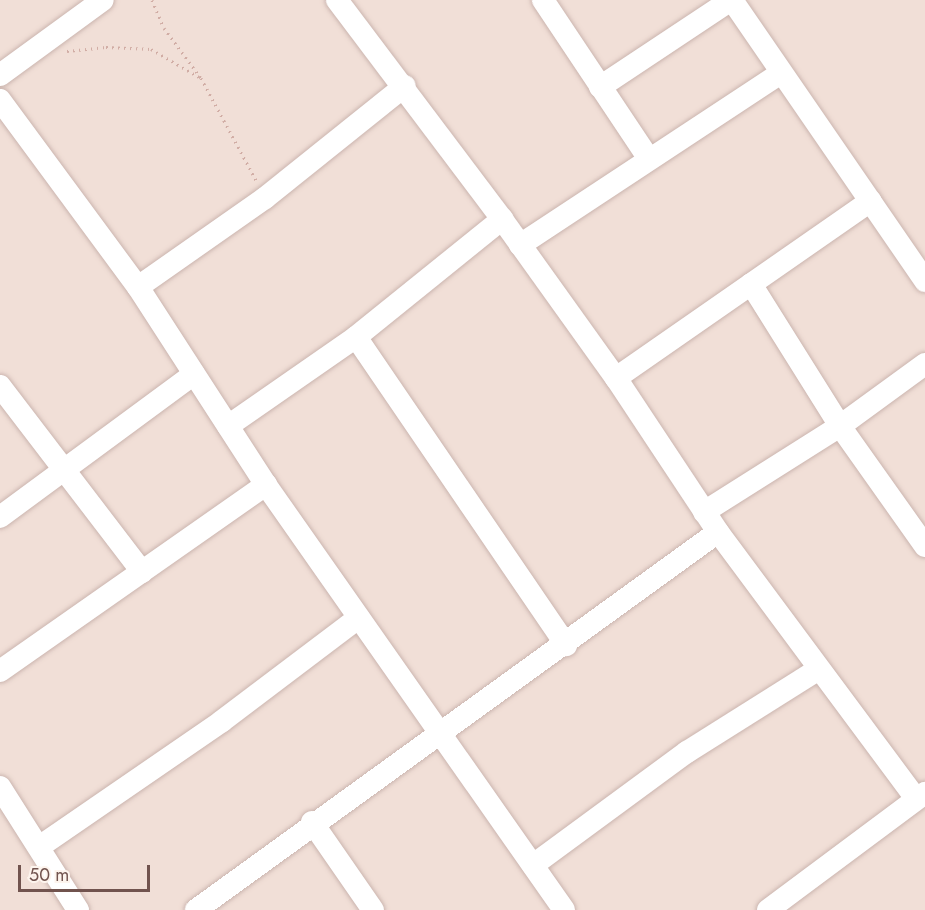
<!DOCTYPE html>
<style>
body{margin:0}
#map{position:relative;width:925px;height:910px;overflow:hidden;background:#faefe8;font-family:Jost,sans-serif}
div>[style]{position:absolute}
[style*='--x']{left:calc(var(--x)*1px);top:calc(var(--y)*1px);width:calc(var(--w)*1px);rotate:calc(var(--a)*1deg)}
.residential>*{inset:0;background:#f1dfd7}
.path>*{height:3px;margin-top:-1.5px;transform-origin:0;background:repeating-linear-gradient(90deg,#d1ada5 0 1.5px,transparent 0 6px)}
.roads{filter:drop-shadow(0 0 2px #cbb5af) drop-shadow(0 0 2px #cbb5af)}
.minor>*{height:22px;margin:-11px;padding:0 11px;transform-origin:11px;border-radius:11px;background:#fff}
span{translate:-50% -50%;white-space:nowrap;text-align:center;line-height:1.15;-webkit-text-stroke:6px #fdf4ed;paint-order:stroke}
.scale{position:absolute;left:18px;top:865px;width:132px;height:27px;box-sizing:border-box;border:3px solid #71534e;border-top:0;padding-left:8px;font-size:18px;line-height:21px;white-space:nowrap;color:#71534e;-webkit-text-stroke:4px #fdf4ed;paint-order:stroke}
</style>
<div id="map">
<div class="residential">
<div style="clip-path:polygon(0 0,925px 0,925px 910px,0 910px)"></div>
</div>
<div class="path">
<div style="--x:152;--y:0;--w:30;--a:67"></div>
<div style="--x:164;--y:28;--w:62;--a:53.5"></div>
<div style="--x:201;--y:78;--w:116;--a:61.7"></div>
<div style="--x:67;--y:51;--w:39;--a:-6"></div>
<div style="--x:106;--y:47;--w:45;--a:2.5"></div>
<div style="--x:151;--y:49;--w:56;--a:30.3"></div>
</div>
<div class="roads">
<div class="minor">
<div style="--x:337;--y:0;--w:274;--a:53"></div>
<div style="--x:502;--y:219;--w:196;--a:54.4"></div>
<div style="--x:616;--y:378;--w:185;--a:56.5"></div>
<div style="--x:718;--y:532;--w:332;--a:53.4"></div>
<div style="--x:543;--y:0;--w:191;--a:56.3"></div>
<div style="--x:732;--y:0;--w:341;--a:55.5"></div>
<div style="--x:0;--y:75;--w:127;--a:-36.1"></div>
<div style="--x:600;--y:87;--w:157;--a:-33.6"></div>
<div style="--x:0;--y:100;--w:232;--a:53.6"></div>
<div style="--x:138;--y:287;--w:236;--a:57.1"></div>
<div style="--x:266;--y:485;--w:519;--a:54.96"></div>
<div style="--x:520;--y:245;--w:310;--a:-33.4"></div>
<div style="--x:751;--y:284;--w:168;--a:57.9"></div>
<div style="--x:840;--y:426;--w:147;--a:54.7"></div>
<div style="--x:138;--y:287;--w:155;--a:-35"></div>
<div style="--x:265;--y:198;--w:179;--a:-38.7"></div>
<div style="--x:356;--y:337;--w:373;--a:55.7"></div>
<div style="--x:616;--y:378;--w:310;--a:-34.8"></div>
<div style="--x:0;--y:386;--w:234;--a:52.6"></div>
<div style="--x:228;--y:426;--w:156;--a:-34.8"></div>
<div style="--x:356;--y:337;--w:188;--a:-38.9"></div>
<div style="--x:704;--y:512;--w:161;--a:-32.3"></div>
<div style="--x:840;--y:426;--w:105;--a:-36.1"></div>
<div style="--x:0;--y:517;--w:241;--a:-36.4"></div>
<div style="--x:0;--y:671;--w:325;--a:-35"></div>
<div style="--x:0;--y:787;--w:146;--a:57.6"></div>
<div style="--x:312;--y:822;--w:107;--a:55.3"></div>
<div style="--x:39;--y:847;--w:222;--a:-34.5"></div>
<div style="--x:222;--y:721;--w:171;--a:-37.1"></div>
<div style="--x:533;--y:865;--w:191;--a:-36.3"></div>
<div style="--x:687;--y:752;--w:154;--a:-32.2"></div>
<div style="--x:196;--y:910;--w:644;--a:-35.91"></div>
<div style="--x:768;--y:910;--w:196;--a:-36.7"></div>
</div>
</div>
<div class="scale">50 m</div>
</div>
